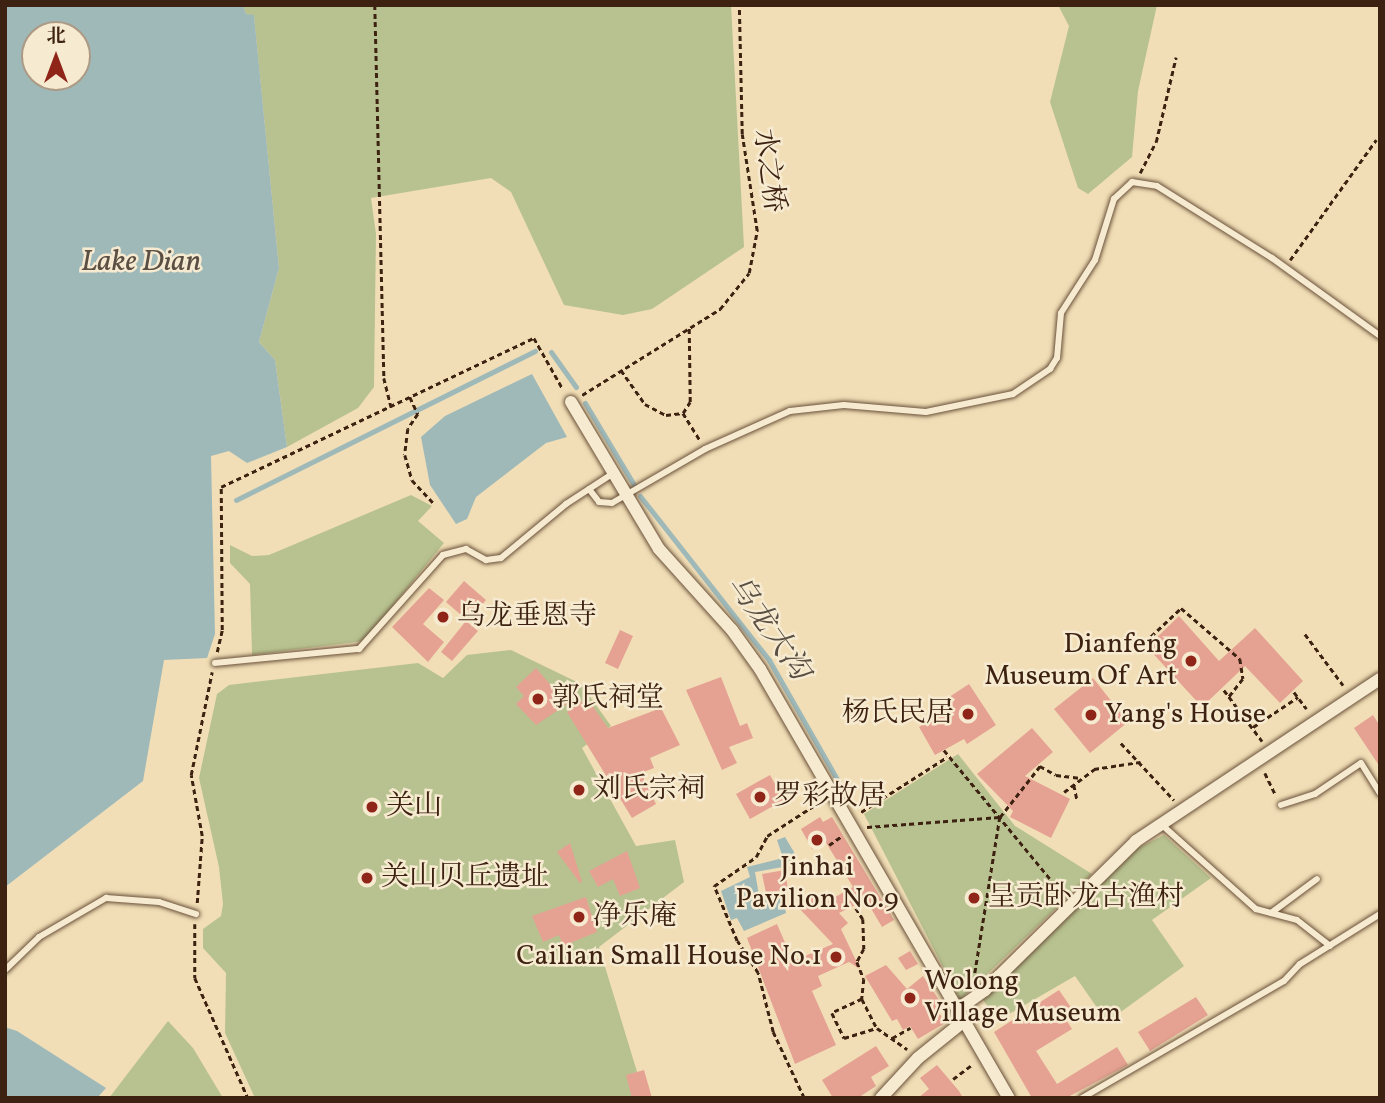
<!DOCTYPE html>
<meta charset="utf-8">
<style>
body{margin:0}
#map{position:relative;width:1385px;height:1103px;overflow:hidden;background:#f1deb6;font-family:Vollkorn,"Noto Serif SC",serif}
div>[style]{position:absolute}
[style*='--x']{left:calc(var(--x)*1px);top:calc(var(--y)*1px);width:calc(var(--w)*1px);rotate:calc(var(--a)*1deg)}
.green>*{inset:0;background:#b8c290}
.water>*{inset:0;background:#9fb9b9}
.stream>*{height:5px;margin:-2.5px;padding:0 2.5px;transform-origin:2.5px;border-radius:2.5px;background:#9fb9b9}
.building>*{inset:0;background:#e5a292}
.path>*{height:2.5px;margin-top:-1.25px;transform-origin:0;background:repeating-linear-gradient(90deg,#3d2211 0 5px,transparent 0 8.5px)}
.roads{filter:drop-shadow(0 0 2px #6a513a) drop-shadow(0 0 2px #6a513a)}
.lane>*{height:6px;margin:-3px;padding:0 3px;transform-origin:3px;border-radius:3px;background:#f6ead0}
.street>*{height:12px;margin:-6px;padding:0 6px;transform-origin:6px;border-radius:6px;background:#f6ead0}
.dots>*{width:19px;height:19px;translate:-50% -50%;box-sizing:border-box;border:4px solid #f6ead0;border-radius:50%}
span{translate:-50% -50%;white-space:nowrap;text-align:center;line-height:1.15;-webkit-text-stroke:5px #f6ead0;paint-order:stroke}
.street-label{font-size:28px;color:#3d2211}
.poi-label{font-size:28px;color:#3d2211}
.left{translate:0 -50%;text-align:left}
.right{translate:-100% -50%;text-align:right}
.water-label{font-size:30px;color:#5a4f43;font-style:italic}
.frame{position:absolute;inset:0;border:7px solid #3d2211;pointer-events:none}
.north{position:absolute;left:21px;top:21px;width:70px;height:70px;box-sizing:border-box;background:#f6ead0;border:2px solid #ac9a84;border-radius:50%;rotate:0deg;font-size:19px;font-weight:700;line-height:28px;text-align:center;color:#3d2211}
.north::after{content:'';display:block;margin:auto;width:24px;height:32px;background:#8f2418;clip-path:polygon(50% 0,100% 100%,50% 72%,0 100%)}
</style>
<div id="map">
<div class="green">
<div style="clip-path:polygon(243px 5px,731px 5px,744px 247px,652px 309px,623px 315px,564px 305px,511px 192px,491px 178px,371px 198px,376px 234px,374px 387px,358px 408px,287px 447px,275px 360px,259px 342px,279px 268px,254px 16px,246px 14px)"></div>
<div style="clip-path:polygon(1058px 5px,1157px 5px,1138px 91px,1132px 157px,1088px 194px,1078px 188px,1050px 102px,1069px 26px)"></div>
<div style="clip-path:polygon(411px 495px,432px 506px,418px 521px,444px 543px,364px 641px,252px 655px,250px 584px,230px 563px,230px 545px,252px 556px,269px 555px)"></div>
<div style="clip-path:polygon(511px 650px,581px 684px,611px 726px,582px 748px,636px 846px,675px 840px,684px 882px,599px 947px,645px 1098px,255px 1098px,225px 1033px,226px 973px,203px 948px,203px 929px,221px 916px,223px 904px,219px 867px,199px 778px,217px 694px,229px 685px,418px 663px,443px 678px,467px 655px)"></div>
<div style="clip-path:polygon(958px 754px,1015px 826px,1092px 874px,960px 1000px,864px 814px)"></div>
<div style="clip-path:polygon(1164px 835px,1211px 878px,1152px 920px,1184px 966px,1107px 1022px,1075px 976px,997px 1021px,982px 998px,1138px 848px)"></div>
<div style="clip-path:polygon(168px 1021px,193px 1048px,223px 1098px,109px 1098px)"></div>
</div>
<div class="water">
<div style="clip-path:polygon(evenodd,5px 5px,243px 5px,246px 14px,254px 15px,279px 268px,259px 342px,275px 360px,287px 447px,247px 463px,229px 451px,211px 456px,215px 634px,207px 658px,164px 660px,143px 781px,5px 887px,5px 5px,35px 35px,77px 35px,77px 77px,35px 77px,35px 35px)"></div>
<div style="clip-path:polygon(532px 374px,567px 437px,546px 443px,476px 497px,467px 519px,456px 524px,430px 485px,421px 437px,445px 416px)"></div>
<div style="clip-path:polygon(785px 837px,794px 852px,794px 865px,755px 872px,759px 895px,782px 891px,786px 913px,744px 931px,737px 918px,731px 920px,721px 891px,750px 877px,747px 867px,783px 858px,777px 840px)"></div>
<div style="clip-path:polygon(5px 1027px,17px 1031px,106px 1088px,97px 1098px,5px 1098px)"></div>
</div>
<div class="stream">
<div style="--x:551;--y:352;--w:43;--a:54.5"></div>
<div style="--x:585;--y:403;--w:96;--a:59.1"></div>
<div style="--x:640;--y:496;--w:209;--a:51.8"></div>
<div style="--x:769;--y:660;--w:155;--a:60.3"></div>
<div style="--x:236;--y:500;--w:334;--a:-26.5"></div>
</div>
<div class="building">
<div style="clip-path:polygon(464px 581px,486px 600px,468px 621px,446px 602px)"></div>
<div style="clip-path:polygon(429px 588px,444px 600px,423px 624px,444px 642px,428px 662px,392px 627px)"></div>
<div style="clip-path:polygon(1179px 616px,1219px 661px,1255px 628px,1303px 681px,1280px 703px,1245px 666px,1202px 707px,1147px 647px)"></div>
<div style="clip-path:polygon(466px 621px,478px 631px,452px 661px,441px 652px)"></div>
<div style="clip-path:polygon(620px 630px,633px 636px,618px 669px,605px 663px)"></div>
<div style="clip-path:polygon(536px 668px,567px 704px,536px 725px,516px 704px,524px 696px,516px 687px)"></div>
<div style="clip-path:polygon(721px 677px,740px 726px,747px 723px,753px 738px,729px 747px,737px 763px,722px 770px,686px 690px)"></div>
<div style="clip-path:polygon(1093px 678px,1128px 722px,1090px 753px,1054px 709px)"></div>
<div style="clip-path:polygon(969px 684px,996px 725px,967px 744px,964px 739px,935px 755px,919px 727px,945px 711px,940px 703px)"></div>
<div style="clip-path:polygon(587px 698px,608px 728px,661px 708px,680px 745px,650px 758px,654px 768px,641px 773px,656px 804px,632px 818px,567px 712px)"></div>
<div style="clip-path:polygon(1373px 715px,1380px 726px,1380px 767px,1354px 728px)"></div>
<div style="clip-path:polygon(1032px 728px,1053px 752px,1025px 776px,1070px 799px,1051px 838px,1010px 817px,1013px 811px,977px 774px)"></div>
<div style="clip-path:polygon(770px 775px,784px 800px,750px 819px,736px 794px)"></div>
<div style="clip-path:polygon(820px 817px,823px 822px,832px 817px,894px 920px,882px 927px,866px 900px,839px 913px,848px 923px,841px 929px,860px 969px,849px 962px,818px 976px,822px 986px,812px 991px,836px 1045px,795px 1064px,747px 938px,777px 924px,793px 961px,833px 944px,796px 905px,810px 893px,821px 905px,853px 887px,825px 841px,812px 849px,801px 829px)"></div>
<div style="clip-path:polygon(570px 843px,582px 882px,580px 883px,557px 852px)"></div>
<div style="clip-path:polygon(627px 851px,640px 888px,620px 896px,613px 879px,598px 887px,589px 871px)"></div>
<div style="clip-path:polygon(785px 870px,788px 889px,766px 893px,762px 874px)"></div>
<div style="clip-path:polygon(586px 897px,597px 932px,563px 946px,559px 935px,543px 942px,532px 916px)"></div>
<div style="clip-path:polygon(910px 951px,918px 964px,906px 970px,898px 958px)"></div>
<div style="clip-path:polygon(886px 965px,907px 989px,923px 976px,943px 1006px,937px 1009px,945px 1023px,918px 1039px,910px 1026px,903px 1030px,897px 1019px,892px 1021px,865px 976px)"></div>
<div style="clip-path:polygon(1059px 990px,1072px 1009px,1063px 1015px,1072px 1029px,1036px 1051px,1057px 1084px,1117px 1047px,1128px 1065px,1066px 1098px,1032px 1098px,994px 1032px)"></div>
<div style="clip-path:polygon(1196px 997px,1208px 1015px,1150px 1051px,1138px 1032px)"></div>
<div style="clip-path:polygon(876px 1046px,889px 1066px,871px 1077px,876px 1086px,858px 1098px,833px 1098px,822px 1080px)"></div>
<div style="clip-path:polygon(937px 1065px,959px 1091px,963px 1098px,918px 1098px,929px 1089px,920px 1078px)"></div>
<div style="clip-path:polygon(644px 1070px,652px 1098px,632px 1098px,626px 1075px)"></div>
</div>
<div class="path">
<div style="--x:375;--y:5;--w:373;--a:88.6"></div>
<div style="--x:384;--y:378;--w:30;--a:76"></div>
<div style="--x:1140;--y:173;--w:35;--a:-63"></div>
<div style="--x:1156;--y:142;--w:87;--a:-76.8"></div>
<div style="--x:1290;--y:260;--w:148;--a:-54.4"></div>
<div style="--x:621;--y:370;--w:42;--a:54.8"></div>
<div style="--x:645;--y:404;--w:24;--a:28"></div>
<div style="--x:666;--y:415;--w:17;--a:-7"></div>
<div style="--x:683;--y:413;--w:13;--a:-58"></div>
<div style="--x:690;--y:402;--w:74;--a:-90.8"></div>
<div style="--x:582;--y:395;--w:163;--a:-31.9"></div>
<div style="--x:720;--y:309;--w:46;--a:-51.1"></div>
<div style="--x:749;--y:273;--w:43;--a:-79.2"></div>
<div style="--x:757;--y:231;--w:98;--a:-98.8"></div>
<div style="--x:742;--y:134;--w:129;--a:-91.3"></div>
<div style="--x:410;--y:397;--w:19;--a:65"></div>
<div style="--x:418;--y:414;--w:18;--a:124"></div>
<div style="--x:408;--y:429;--w:26;--a:97"></div>
<div style="--x:405;--y:455;--w:26;--a:74"></div>
<div style="--x:412;--y:480;--w:33;--a:47"></div>
<div style="--x:683;--y:413;--w:32;--a:58"></div>
<div style="--x:1305;--y:634;--w:64;--a:53.3"></div>
<div style="--x:1145;--y:642;--w:50;--a:-43.4"></div>
<div style="--x:1181;--y:608;--w:78;--a:40.8"></div>
<div style="--x:1240;--y:659;--w:20;--a:81"></div>
<div style="--x:1243;--y:679;--w:23;--a:128"></div>
<div style="--x:217;--y:652;--w:23;--a:-77"></div>
<div style="--x:222;--y:630;--w:143;--a:-90.4"></div>
<div style="--x:221;--y:487;--w:347;--a:-25.5"></div>
<div style="--x:534;--y:338;--w:59;--a:60.4"></div>
<div style="--x:1224;--y:690;--w:64;--a:53.3"></div>
<div style="--x:1294;--y:692;--w:21;--a:53"></div>
<div style="--x:1253;--y:727;--w:54;--a:-33.7"></div>
<div style="--x:1121;--y:743;--w:78;--a:47.1"></div>
<div style="--x:944;--y:750;--w:185;--a:50.5"></div>
<div style="--x:1265;--y:773;--w:25;--a:64"></div>
<div style="--x:1074;--y:785;--w:14;--a:78"></div>
<div style="--x:1064;--y:792;--w:38;--a:-37"></div>
<div style="--x:1094;--y:769;--w:47;--a:-8.7"></div>
<div style="--x:861;--y:812;--w:102;--a:-32.6"></div>
<div style="--x:1000;--y:817;--w:65;--a:-51.9"></div>
<div style="--x:1040;--y:766;--w:18;--a:29"></div>
<div style="--x:1056;--y:775;--w:25;--a:7"></div>
<div style="--x:867;--y:827;--w:133;--a:-4.3"></div>
<div style="--x:1000;--y:817;--w:164;--a:99.1"></div>
<div style="--x:829;--y:845;--w:16;--a:-35"></div>
<div style="--x:876;--y:896;--w:23;--a:149"></div>
<div style="--x:856;--y:908;--w:13;--a:58"></div>
<div style="--x:863;--y:919;--w:30;--a:88"></div>
<div style="--x:864;--y:949;--w:15;--a:118"></div>
<div style="--x:857;--y:962;--w:18;--a:68"></div>
<div style="--x:864;--y:979;--w:20;--a:96"></div>
<div style="--x:862;--y:999;--w:33;--a:63"></div>
<div style="--x:877;--y:1028;--w:37;--a:35"></div>
<div style="--x:197;--y:903;--w:67;--a:-85.7"></div>
<div style="--x:202;--y:836;--w:62;--a:-100.2"></div>
<div style="--x:191;--y:775;--w:105;--a:-78.5"></div>
<div style="--x:195;--y:924;--w:54;--a:90"></div>
<div style="--x:195;--y:978;--w:131;--a:66.2"></div>
<div style="--x:862;--y:999;--w:33;--a:155"></div>
<div style="--x:832;--y:1013;--w:28;--a:64"></div>
<div style="--x:844;--y:1038;--w:34;--a:-17"></div>
<div style="--x:892;--y:1038;--w:21;--a:-29"></div>
<div style="--x:953;--y:1079;--w:25;--a:-37"></div>
<div style="--x:804;--y:1098;--w:73;--a:-115.2"></div>
<div style="--x:773;--y:1032;--w:61;--a:-104.3"></div>
<div style="--x:758;--y:973;--w:38;--a:-123"></div>
<div style="--x:737;--y:941;--w:60;--a:-112.7"></div>
<div style="--x:714;--y:886;--w:51;--a:-34.6"></div>
<div style="--x:756;--y:857;--w:24;--a:-62"></div>
<div style="--x:767;--y:836;--w:64;--a:-32.9"></div>
</div>
<div class="roads">
<div class="lane">
<div style="--x:589;--y:489;--w:16;--a:52"></div>
<div style="--x:599;--y:502;--w:13;--a:4"></div>
<div style="--x:612;--y:503;--w:108;--a:-30.1"></div>
<div style="--x:705;--y:449;--w:93;--a:-24.1"></div>
<div style="--x:790;--y:411;--w:54;--a:-6.3"></div>
<div style="--x:844;--y:405;--w:82;--a:4.9"></div>
<div style="--x:926;--y:412;--w:89;--a:-11.7"></div>
<div style="--x:1013;--y:394;--w:45;--a:-34"></div>
<div style="--x:1050;--y:369;--w:13;--a:-58"></div>
<div style="--x:1057;--y:358;--w:45;--a:-84.9"></div>
<div style="--x:1061;--y:313;--w:63;--a:-57.3"></div>
<div style="--x:1095;--y:260;--w:64;--a:-72.7"></div>
<div style="--x:1114;--y:199;--w:25;--a:-43"></div>
<div style="--x:1132;--y:182;--w:25;--a:9"></div>
<div style="--x:1157;--y:186;--w:136;--a:32.1"></div>
<div style="--x:1272;--y:258;--w:133;--a:35.8"></div>
<div style="--x:215;--y:663;--w:145;--a:-5.6"></div>
<div style="--x:359;--y:649;--w:126;--a:-48.2"></div>
<div style="--x:443;--y:555;--w:24;--a:-15"></div>
<div style="--x:466;--y:549;--w:23;--a:29"></div>
<div style="--x:486;--y:560;--w:15;--a:-8"></div>
<div style="--x:501;--y:558;--w:85;--a:-39.7"></div>
<div style="--x:566;--y:504;--w:55;--a:-33.1"></div>
<div style="--x:1281;--y:805;--w:36;--a:-18"></div>
<div style="--x:1315;--y:794;--w:55;--a:-34"></div>
<div style="--x:1361;--y:763;--w:36;--a:58"></div>
<div style="--x:1162;--y:825;--w:126;--a:41.8"></div>
<div style="--x:1256;--y:909;--w:42;--a:15"></div>
<div style="--x:1297;--y:920;--w:42;--a:38.2"></div>
<div style="--x:1271;--y:913;--w:57;--a:-36.5"></div>
<div style="--x:5;--y:970;--w:47;--a:-44.1"></div>
<div style="--x:39;--y:937;--w:78;--a:-30.2"></div>
<div style="--x:106;--y:898;--w:53;--a:4.3"></div>
<div style="--x:159;--y:902;--w:39;--a:18"></div>
<div style="--x:1082;--y:1098;--w:233;--a:-30.1"></div>
<div style="--x:1284;--y:981;--w:23;--a:-47"></div>
<div style="--x:1300;--y:964;--w:94;--a:-32"></div>
</div>
<div class="street">
<div style="--x:571;--y:402;--w:171;--a:59.1"></div>
<div style="--x:659;--y:549;--w:109;--a:48"></div>
<div style="--x:732;--y:630;--w:48;--a:54.3"></div>
<div style="--x:760;--y:669;--w:496;--a:59.9"></div>
<div style="--x:958;--y:1009;--w:33;--a:-35"></div>
<div style="--x:985;--y:990;--w:212;--a:-44.6"></div>
<div style="--x:1136;--y:841;--w:293;--a:-33.6"></div>
<div style="--x:881;--y:1098;--w:54;--a:-47.2"></div>
<div style="--x:918;--y:1058;--w:59;--a:-38.8"></div>
</div>
</div>
<div class="dots">
<div style="left:443px;top:617px;background:#8f2418"></div>
<div style="left:1191px;top:661px;background:#8f2418"></div>
<div style="left:538px;top:699px;background:#8f2418"></div>
<div style="left:968px;top:714px;background:#8f2418"></div>
<div style="left:1091px;top:715px;background:#8f2418"></div>
<div style="left:579px;top:790px;background:#8f2418"></div>
<div style="left:760px;top:797px;background:#8f2418"></div>
<div style="left:372px;top:807px;background:#8f2418"></div>
<div style="left:817px;top:840px;background:#8f2418"></div>
<div style="left:367px;top:878px;background:#8f2418"></div>
<div style="left:974px;top:898px;background:#8f2418"></div>
<div style="left:579px;top:917px;background:#8f2418"></div>
<div style="left:836px;top:957px;background:#8f2418"></div>
<div style="left:910px;top:998px;background:#8f2418"></div>
</div>
<div class="street-label">
<span style="left:768px;top:171px;rotate:82deg">水之桥</span>
</div>
<div class="poi-label">
<span class="left" style="left:457px;top:617px">乌龙垂恩寺</span>
<span class="right" style="left:1177px;top:661px">Dianfeng<br>Museum Of Art</span>
<span class="left" style="left:552px;top:699px">郭氏祠堂</span>
<span class="right" style="left:954px;top:714px">杨氏民居</span>
<span class="left" style="left:1105px;top:715px">Yang's House</span>
<span class="left" style="left:593px;top:790px">刘氏宗祠</span>
<span class="left" style="left:774px;top:797px">罗彩故居</span>
<span class="left" style="left:386px;top:807px">关山</span>
<span style="left:817px;top:884px">Jinhai<br>Pavilion No.9</span>
<span class="left" style="left:381px;top:878px">关山贝丘遗址</span>
<span class="left" style="left:988px;top:898px">呈贡卧龙古渔村</span>
<span class="left" style="left:593px;top:917px">净乐庵</span>
<span class="right" style="left:822px;top:957px">Cailian Small House No.1</span>
<span class="left" style="left:924px;top:998px">Wolong<br>Village Museum</span>
</div>
<div class="water-label">
<span style="left:141px;top:262px">Lake Dian</span>
<span style="left:768px;top:628px;rotate:55deg">乌龙大沟</span>
</div>
<div class="frame"></div>
<div class="north">北</div>
</div>
